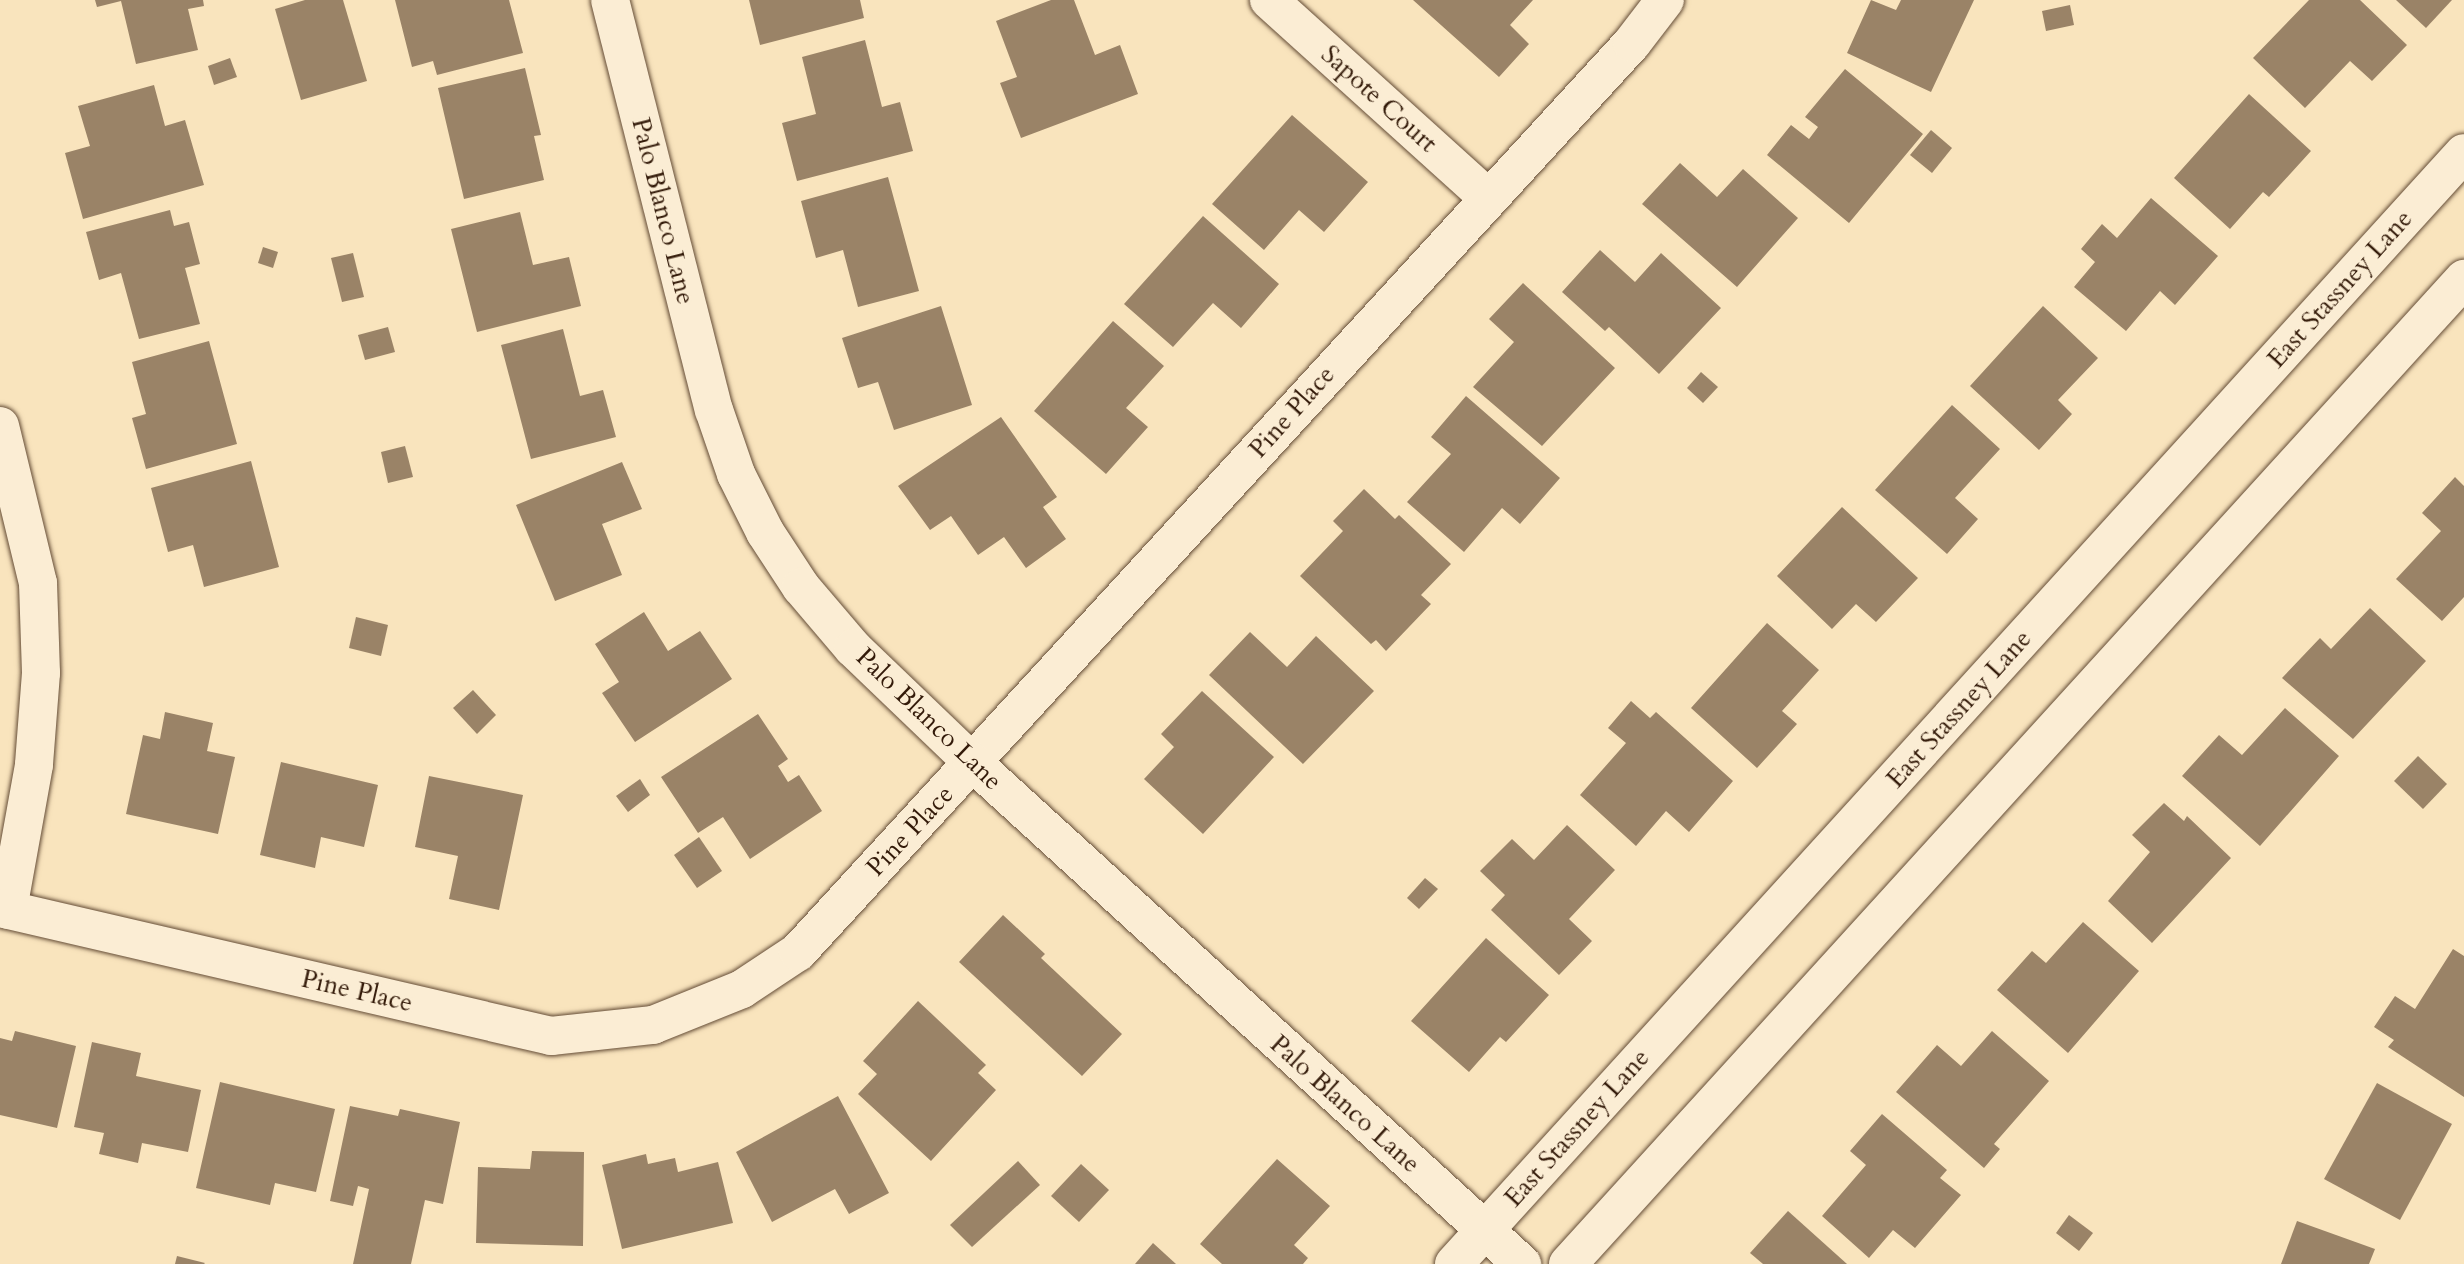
<!DOCTYPE html>
<style>
body{margin:0}
#map{position:relative;width:2464px;height:1264px;overflow:hidden;background:#f9e4bd;font-family:Cardo,serif}
div>[style]{position:absolute}
[style*='--x']{left:calc(var(--x)*1px);top:calc(var(--y)*1px);width:calc(var(--w)*1px);rotate:calc(var(--a)*1deg)}
.building>*{inset:0;background:#9a8367}
.roads{filter:drop-shadow(0 0 2px #644c36) drop-shadow(0 0 2px #644c36)}
.minor>*{height:38px;margin:-19px;padding:0 19px;transform-origin:19px;border-radius:19px;background:#fbedd4}
.tertiary>*{height:38px;margin:-19px;padding:0 19px;transform-origin:19px;border-radius:19px;background:#fbedd4}
.secondary>*{height:38px;margin:-19px;padding:0 19px;transform-origin:19px;border-radius:19px;background:#fbedd4}
span{translate:-50% -50%;white-space:nowrap;text-align:center;line-height:1.15;-webkit-text-stroke:5px #fbedd4;paint-order:stroke}
.street-label{font-size:26px;color:#331a09}
</style>
<div id="map">
<div class="building">
<div style="clip-path:polygon(95px 0,203px 0,204px 6px,188px 9px,198px 50px,136px 64px,121px 1px,97px 7px)"></div>
<div style="clip-path:polygon(305px 0,343px 0,367px 81px,301px 100px,275px 9px)"></div>
<div style="clip-path:polygon(395px 0,509px 0,523px 53px,437px 75px,433px 61px,412px 67px)"></div>
<div style="clip-path:polygon(749px 0,860px 0,864px 18px,760px 45px)"></div>
<div style="clip-path:polygon(1051px 0,1074px 0,1095px 55px,1120px 45px,1138px 94px,1021px 138px,1000px 83px,1017px 77px,996px 21px)"></div>
<div style="clip-path:polygon(1413px 0,1533px 0,1510px 25px,1529px 44px,1499px 77px)"></div>
<div style="clip-path:polygon(1871px 0,1896px 10px,1901px 0,1974px 0,1931px 92px,1847px 53px)"></div>
<div style="clip-path:polygon(2309px 0,2360px 0,2407px 45px,2372px 81px,2350px 61px,2305px 108px,2253px 58px)"></div>
<div style="clip-path:polygon(2396px 0,2452px 0,2426px 28px)"></div>
<div style="clip-path:polygon(2070px 5px,2074px 25px,2046px 31px,2042px 11px)"></div>
<div style="clip-path:polygon(865px 40px,882px 107px,900px 102px,913px 151px,797px 181px,782px 123px,816px 114px,802px 57px)"></div>
<div style="clip-path:polygon(230px 58px,237px 77px,214px 85px,208px 66px)"></div>
<div style="clip-path:polygon(525px 68px,541px 135px,534px 136px,544px 180px,464px 199px,438px 88px)"></div>
<div style="clip-path:polygon(1845px 69px,1923px 134px,1849px 223px,1767px 155px,1791px 125px,1809px 139px,1818px 127px,1805px 117px)"></div>
<div style="clip-path:polygon(154px 85px,165px 126px,185px 120px,204px 185px,83px 219px,65px 153px,90px 146px,78px 106px)"></div>
<div style="clip-path:polygon(2249px 94px,2311px 151px,2269px 197px,2263px 192px,2230px 229px,2174px 178px)"></div>
<div style="clip-path:polygon(1292px 115px,1368px 182px,1324px 232px,1299px 210px,1264px 250px,1212px 204px)"></div>
<div style="clip-path:polygon(1931px 130px,1952px 148px,1932px 173px,1910px 155px)"></div>
<div style="clip-path:polygon(1680px 163px,1717px 197px,1743px 169px,1798px 218px,1737px 287px,1642px 204px)"></div>
<div style="clip-path:polygon(888px 177px,919px 291px,858px 307px,843px 250px,816px 258px,801px 201px)"></div>
<div style="clip-path:polygon(2151px 198px,2218px 256px,2175px 305px,2160px 291px,2126px 331px,2074px 287px,2095px 262px,2081px 249px,2102px 224px,2117px 238px)"></div>
<div style="clip-path:polygon(170px 210px,174px 226px,189px 222px,200px 264px,185px 268px,200px 324px,139px 339px,121px 273px,99px 280px,86px 232px)"></div>
<div style="clip-path:polygon(520px 212px,533px 265px,569px 257px,581px 306px,477px 332px,451px 229px)"></div>
<div style="clip-path:polygon(1203px 216px,1279px 284px,1241px 328px,1213px 303px,1173px 347px,1124px 304px)"></div>
<div style="clip-path:polygon(263px 247px,278px 252px,273px 268px,258px 263px)"></div>
<div style="clip-path:polygon(1600px 250px,1635px 282px,1661px 253px,1721px 308px,1659px 374px,1609px 327px,1605px 331px,1562px 292px)"></div>
<div style="clip-path:polygon(353px 253px,364px 297px,342px 302px,331px 258px)"></div>
<div style="clip-path:polygon(1523px 283px,1615px 368px,1542px 446px,1473px 387px,1514px 342px,1489px 319px)"></div>
<div style="clip-path:polygon(941px 306px,972px 405px,894px 430px,878px 382px,858px 388px,842px 338px)"></div>
<div style="clip-path:polygon(2043px 306px,2098px 358px,2058px 400px,2072px 414px,2039px 450px,1970px 386px)"></div>
<div style="clip-path:polygon(1113px 321px,1164px 366px,1126px 408px,1148px 427px,1106px 474px,1034px 411px)"></div>
<div style="clip-path:polygon(388px 327px,395px 352px,365px 360px,358px 335px)"></div>
<div style="clip-path:polygon(563px 329px,580px 396px,603px 390px,616px 437px,531px 459px,501px 345px)"></div>
<div style="clip-path:polygon(209px 341px,237px 444px,146px 469px,132px 418px,146px 414px,132px 362px)"></div>
<div style="clip-path:polygon(1701px 372px,1718px 387px,1703px 403px,1687px 388px)"></div>
<div style="clip-path:polygon(1466px 396px,1560px 478px,1520px 524px,1502px 508px,1464px 552px,1407px 502px,1451px 454px,1431px 437px)"></div>
<div style="clip-path:polygon(1952px 405px,2000px 449px,1955px 498px,1978px 519px,1947px 554px,1875px 490px)"></div>
<div style="clip-path:polygon(1001px 417px,1057px 497px,1043px 507px,1066px 539px,1026px 568px,1004px 537px,978px 555px,951px 516px,930px 530px,898px 486px)"></div>
<div style="clip-path:polygon(405px 446px,413px 477px,388px 483px,381px 452px)"></div>
<div style="clip-path:polygon(251px 461px,279px 567px,204px 587px,193px 545px,168px 552px,151px 488px)"></div>
<div style="clip-path:polygon(622px 462px,642px 509px,602px 524px,622px 575px,555px 601px,516px 505px)"></div>
<div style="clip-path:polygon(2455px 477px,2464px 486px,2464px 597px,2442px 621px,2396px 579px,2441px 531px,2422px 513px)"></div>
<div style="clip-path:polygon(1364px 489px,1395px 519px,1399px 515px,1451px 564px,1421px 595px,1431px 604px,1386px 651px,1376px 640px,1371px 644px,1300px 576px,1343px 531px,1333px 521px)"></div>
<div style="clip-path:polygon(1842px 507px,1918px 578px,1876px 622px,1856px 604px,1832px 629px,1777px 576px)"></div>
<div style="clip-path:polygon(2370px 608px,2426px 661px,2353px 739px,2282px 678px,2320px 638px,2331px 649px)"></div>
<div style="clip-path:polygon(644px 612px,668px 651px,700px 631px,732px 679px,635px 742px,602px 693px,619px 682px,595px 644px)"></div>
<div style="clip-path:polygon(356px 617px,388px 625px,381px 656px,349px 648px)"></div>
<div style="clip-path:polygon(1767px 623px,1819px 670px,1782px 711px,1797px 724px,1757px 768px,1691px 708px)"></div>
<div style="clip-path:polygon(1250px 632px,1287px 667px,1316px 636px,1374px 691px,1303px 764px,1209px 675px)"></div>
<div style="clip-path:polygon(473px 690px,496px 715px,477px 734px,453px 708px)"></div>
<div style="clip-path:polygon(1202px 691px,1274px 757px,1203px 834px,1144px 779px,1174px 747px,1161px 734px)"></div>
<div style="clip-path:polygon(1631px 701px,1650px 718px,1656px 712px,1733px 781px,1689px 832px,1666px 811px,1636px 846px,1580px 795px,1626px 743px,1608px 728px)"></div>
<div style="clip-path:polygon(2285px 708px,2339px 756px,2260px 846px,2182px 776px,2219px 735px,2242px 755px)"></div>
<div style="clip-path:polygon(165px 712px,213px 723px,207px 751px,235px 757px,218px 834px,126px 814px,143px 735px,160px 739px)"></div>
<div style="clip-path:polygon(758px 714px,788px 759px,778px 766px,788px 782px,799px 775px,822px 811px,750px 859px,723px 817px,698px 833px,661px 777px)"></div>
<div style="clip-path:polygon(2418px 756px,2447px 784px,2423px 809px,2394px 781px)"></div>
<div style="clip-path:polygon(281px 762px,378px 785px,364px 847px,321px 837px,315px 868px,260px 855px)"></div>
<div style="clip-path:polygon(429px 776px,523px 795px,499px 910px,449px 899px,458px 856px,415px 847px)"></div>
<div style="clip-path:polygon(640px 779px,650px 795px,628px 812px,616px 796px)"></div>
<div style="clip-path:polygon(2164px 803px,2184px 821px,2187px 816px,2231px 858px,2152px 943px,2108px 901px,2150px 852px,2132px 835px)"></div>
<div style="clip-path:polygon(1567px 825px,1615px 870px,1569px 919px,1592px 941px,1559px 975px,1491px 910px,1505px 895px,1480px 871px,1512px 839px,1534px 860px)"></div>
<div style="clip-path:polygon(699px 837px,722px 871px,697px 888px,674px 855px)"></div>
<div style="clip-path:polygon(1425px 878px,1438px 889px,1419px 909px,1407px 898px)"></div>
<div style="clip-path:polygon(1003px 915px,1045px 954px,1041px 958px,1122px 1034px,1082px 1076px,959px 962px)"></div>
<div style="clip-path:polygon(2083px 922px,2139px 971px,2068px 1053px,1997px 990px,2032px 951px,2046px 963px)"></div>
<div style="clip-path:polygon(1486px 938px,1549px 995px,1506px 1042px,1500px 1037px,1469px 1072px,1411px 1021px)"></div>
<div style="clip-path:polygon(2453px 949px,2464px 956px,2464px 1097px,2388px 1047px,2394px 1040px,2374px 1027px,2395px 996px,2415px 1009px)"></div>
<div style="clip-path:polygon(918px 1001px,986px 1065px,978px 1073px,996px 1090px,931px 1161px,858px 1094px,877px 1074px,863px 1061px)"></div>
<div style="clip-path:polygon(15px 1031px,76px 1046px,57px 1128px,0 1115px,0 1038px,12px 1041px)"></div>
<div style="clip-path:polygon(1992px 1031px,2049px 1081px,1994px 1144px,2000px 1149px,1984px 1168px,1896px 1092px,1937px 1045px,1961px 1066px)"></div>
<div style="clip-path:polygon(92px 1042px,141px 1053px,136px 1076px,201px 1090px,188px 1152px,142px 1143px,138px 1163px,99px 1154px,104px 1133px,74px 1127px)"></div>
<div style="clip-path:polygon(220px 1082px,335px 1109px,316px 1192px,275px 1183px,270px 1205px,196px 1188px)"></div>
<div style="clip-path:polygon(2377px 1083px,2452px 1124px,2400px 1220px,2324px 1179px)"></div>
<div style="clip-path:polygon(838px 1096px,889px 1193px,849px 1214px,835px 1189px,772px 1222px,736px 1152px)"></div>
<div style="clip-path:polygon(350px 1106px,398px 1116px,400px 1109px,460px 1122px,443px 1204px,425px 1200px,411px 1264px,353px 1264px,369px 1189px,358px 1186px,353px 1206px,330px 1201px)"></div>
<div style="clip-path:polygon(1882px 1114px,1947px 1170px,1940px 1178px,1961px 1195px,1915px 1248px,1893px 1230px,1869px 1258px,1822px 1216px,1866px 1165px,1850px 1151px)"></div>
<div style="clip-path:polygon(532px 1151px,584px 1152px,583px 1246px,476px 1243px,478px 1167px,530px 1169px)"></div>
<div style="clip-path:polygon(646px 1154px,648px 1164px,675px 1158px,678px 1172px,718px 1162px,733px 1223px,622px 1249px,602px 1165px)"></div>
<div style="clip-path:polygon(1277px 1159px,1330px 1206px,1294px 1245px,1308px 1258px,1303px 1264px,1222px 1264px,1200px 1244px)"></div>
<div style="clip-path:polygon(1018px 1161px,1040px 1185px,972px 1247px,950px 1225px)"></div>
<div style="clip-path:polygon(1081px 1164px,1109px 1190px,1079px 1222px,1051px 1196px)"></div>
<div style="clip-path:polygon(1788px 1211px,1847px 1264px,1763px 1264px,1750px 1253px)"></div>
<div style="clip-path:polygon(2069px 1215px,2093px 1233px,2079px 1251px,2056px 1233px)"></div>
<div style="clip-path:polygon(2297px 1221px,2375px 1249px,2369px 1264px,2281px 1264px)"></div>
<div style="clip-path:polygon(1153px 1243px,1176px 1264px,1135px 1264px)"></div>
<div style="clip-path:polygon(177px 1256px,205px 1263px,204px 1264px,175px 1264px)"></div>
</div>
<div class="roads">
<div class="minor">
<div style="--x:1269;--y:0;--w:295;--a:42.1"></div>
<div style="--x:0;--y:426;--w:162;--a:76.4"></div>
<div style="--x:38;--y:583;--w:90;--a:88.1"></div>
<div style="--x:41;--y:673;--w:92;--a:94.4"></div>
<div style="--x:34;--y:765;--w:147;--a:100.2"></div>
<div style="--x:0;--y:908;--w:566;--a:13.08"></div>
<div style="--x:551;--y:1036;--w:103;--a:-6.2"></div>
<div style="--x:653;--y:1025;--w:96;--a:-22"></div>
<div style="--x:742;--y:989;--w:67;--a:-33.5"></div>
<div style="--x:798;--y:952;--w:1234;--a:-47.46"></div>
<div style="--x:1632;--y:43;--w:54;--a:-52.5"></div>
</div>
<div class="tertiary">
<div style="--x:610;--y:0;--w:423;--a:75.8"></div>
<div style="--x:714;--y:410;--w:68;--a:71"></div>
<div style="--x:736;--y:474;--w:65;--a:63.4"></div>
<div style="--x:765;--y:532;--w:66;--a:56.8"></div>
<div style="--x:801;--y:587;--w:80;--a:49.6"></div>
<div style="--x:853;--y:648;--w:165;--a:43.8"></div>
<div style="--x:972;--y:762;--w:745;--a:42.39"></div>
</div>
<div class="secondary">
<div style="--x:1454;--y:1264;--w:1501;--a:-47.73"></div>
<div style="--x:1568;--y:1264;--w:1332;--a:-47.71"></div>
</div>
</div>
<div class="street-label">
<span style="left:1379px;top:99px;rotate:42deg">Sapote Court</span>
<span style="left:663px;top:211px;rotate:76deg">Palo Blanco Lane</span>
<span style="left:2340px;top:289px;rotate:-48deg">East Stassney Lane</span>
<span style="left:1292px;top:412px;rotate:-48deg">Pine Place</span>
<span style="left:1959px;top:709px;rotate:-48deg">East Stassney Lane</span>
<span style="left:929px;top:719px;rotate:44deg">Palo Blanco Lane</span>
<span style="left:910px;top:831px;rotate:-47deg">Pine Place</span>
<span style="left:357px;top:991px;rotate:13deg">Pine Place</span>
<span style="left:1345px;top:1104px;rotate:42deg">Palo Blanco Lane</span>
<span style="left:1577px;top:1128px;rotate:-48deg">East Stassney Lane</span>
</div>
</div>
